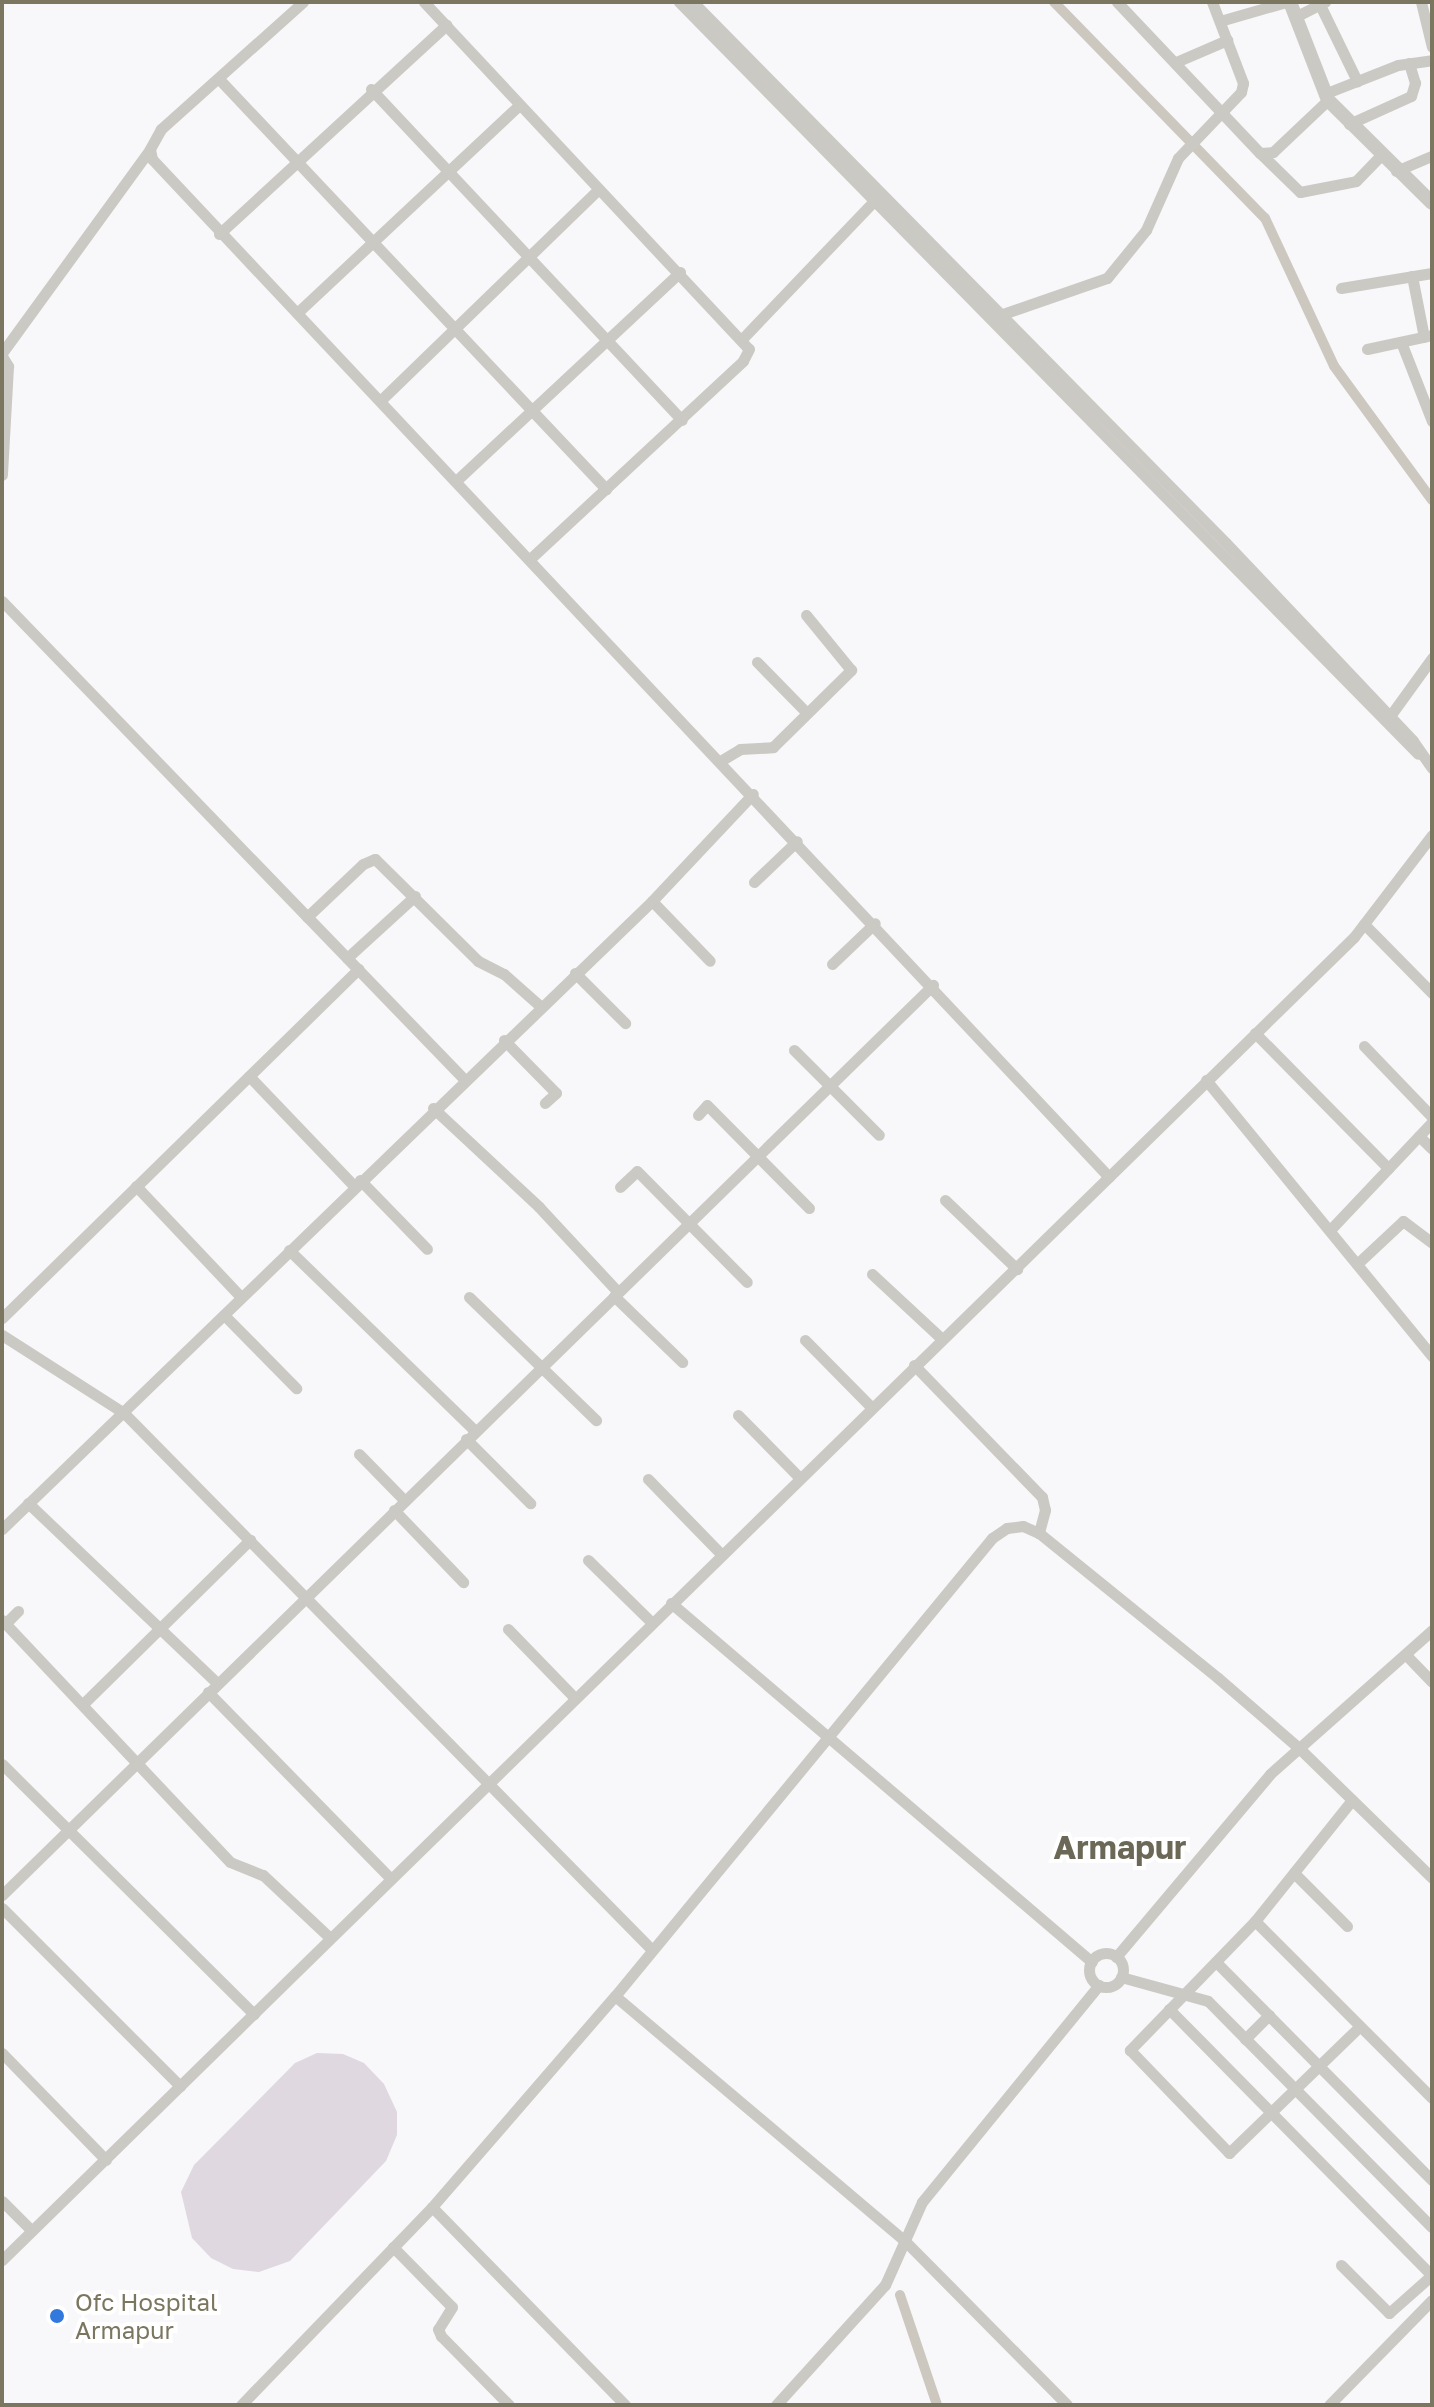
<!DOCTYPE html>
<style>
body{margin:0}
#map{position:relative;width:1434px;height:2407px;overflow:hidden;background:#f8f7f9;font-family:"Golos Text",sans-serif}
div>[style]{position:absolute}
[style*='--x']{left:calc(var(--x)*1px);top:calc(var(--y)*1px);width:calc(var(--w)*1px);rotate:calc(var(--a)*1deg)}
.green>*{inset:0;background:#e0d8e0}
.canal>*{height:10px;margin:-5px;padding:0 5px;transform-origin:5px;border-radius:5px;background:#cdc8bf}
.minor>*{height:11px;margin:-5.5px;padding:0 5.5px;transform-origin:5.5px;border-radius:5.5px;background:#cac9c3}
.minor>.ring{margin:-5.5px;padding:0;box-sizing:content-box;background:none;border:11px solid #cac9c3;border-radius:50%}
.tertiary>*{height:14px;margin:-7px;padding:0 7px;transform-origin:7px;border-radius:7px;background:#cac9c3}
.dots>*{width:22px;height:22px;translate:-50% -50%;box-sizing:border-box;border:4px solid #fff;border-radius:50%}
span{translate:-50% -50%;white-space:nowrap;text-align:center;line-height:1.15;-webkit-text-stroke:8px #fff;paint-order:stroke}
.poi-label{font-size:24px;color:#7b7660}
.left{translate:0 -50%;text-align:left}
.district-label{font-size:32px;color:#6c6857;font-weight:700}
.frame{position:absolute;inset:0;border:4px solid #7b7660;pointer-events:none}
</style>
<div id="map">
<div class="green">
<div style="clip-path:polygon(317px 2053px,343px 2054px,364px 2063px,384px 2084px,397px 2112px,397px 2135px,386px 2161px,290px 2261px,259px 2272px,233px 2269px,211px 2258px,192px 2238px,181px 2192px,194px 2165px,295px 2063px)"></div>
</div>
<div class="canal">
<div style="--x:1054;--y:2;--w:302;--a:45.7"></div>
<div style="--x:1265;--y:218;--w:163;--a:65"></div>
<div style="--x:1334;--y:366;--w:166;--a:53.8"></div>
<div style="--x:900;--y:2295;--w:116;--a:71.4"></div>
</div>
<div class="minor">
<div style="--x:303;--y:2;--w:191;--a:138.2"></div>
<div style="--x:161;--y:129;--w:23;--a:119"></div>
<div style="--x:150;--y:149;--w:10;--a:79"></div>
<div style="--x:152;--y:159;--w:1397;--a:46.77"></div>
<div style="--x:424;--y:2;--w:475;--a:46.9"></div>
<div style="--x:749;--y:349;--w:13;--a:117"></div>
<div style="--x:743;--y:361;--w:289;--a:137.1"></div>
<div style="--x:679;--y:2;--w:1054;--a:45.5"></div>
<div style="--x:693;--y:2;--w:759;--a:45.43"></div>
<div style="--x:1226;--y:543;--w:272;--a:46.6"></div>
<div style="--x:1413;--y:741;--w:33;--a:55"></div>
<div style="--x:1117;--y:2;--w:208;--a:46.6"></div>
<div style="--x:1260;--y:153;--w:13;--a:-4"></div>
<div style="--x:1273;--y:152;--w:76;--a:-43.4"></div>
<div style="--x:1421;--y:2;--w:46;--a:76.3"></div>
<div style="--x:1320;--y:5;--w:85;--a:64"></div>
<div style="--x:1295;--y:17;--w:34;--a:-27"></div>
<div style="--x:1220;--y:21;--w:69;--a:-16.1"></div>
<div style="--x:1176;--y:62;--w:56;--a:-23.3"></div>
<div style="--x:219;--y:79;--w:564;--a:46.65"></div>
<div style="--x:371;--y:89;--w:454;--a:46.8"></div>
<div style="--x:1324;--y:94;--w:79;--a:-21.4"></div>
<div style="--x:1398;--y:65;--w:34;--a:-8"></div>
<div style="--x:1349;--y:124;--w:68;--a:-24.3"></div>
<div style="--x:1411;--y:96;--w:14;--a:-73"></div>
<div style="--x:1415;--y:83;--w:21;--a:-107"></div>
<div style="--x:1260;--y:153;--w:56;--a:44.3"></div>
<div style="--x:1300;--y:192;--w:57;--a:-11.1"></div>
<div style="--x:1356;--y:181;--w:36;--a:-46"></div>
<div style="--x:1396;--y:171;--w:39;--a:-23"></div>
<div style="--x:219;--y:234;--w:309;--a:-42.6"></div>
<div style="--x:1412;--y:276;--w:62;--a:78.9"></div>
<div style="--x:1341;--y:288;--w:92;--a:-9.4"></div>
<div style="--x:297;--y:313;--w:303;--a:-43.1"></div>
<div style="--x:1000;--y:315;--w:113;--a:-19.1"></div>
<div style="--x:1107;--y:278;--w:62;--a:-50.9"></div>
<div style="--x:1146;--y:230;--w:79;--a:-66"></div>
<div style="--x:1178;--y:158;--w:91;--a:-46.3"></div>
<div style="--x:1241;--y:92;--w:9;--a:-77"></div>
<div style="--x:1243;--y:83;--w:87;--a:-110.9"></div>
<div style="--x:743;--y:338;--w:192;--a:-46.3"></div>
<div style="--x:1401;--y:342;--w:85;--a:68.6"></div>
<div style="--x:1367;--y:349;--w:66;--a:-12.2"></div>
<div style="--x:2;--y:353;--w:252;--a:-54"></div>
<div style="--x:2;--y:356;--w:12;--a:59"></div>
<div style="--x:8;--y:366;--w:109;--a:93.2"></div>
<div style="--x:381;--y:400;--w:303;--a:-44.1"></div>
<div style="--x:457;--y:480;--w:305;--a:-43"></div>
<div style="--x:2;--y:601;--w:663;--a:45.98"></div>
<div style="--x:757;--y:662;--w:70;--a:45.6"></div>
<div style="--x:1390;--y:716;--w:72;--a:-54.1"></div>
<div style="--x:722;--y:760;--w:21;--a:-31"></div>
<div style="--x:740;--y:749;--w:33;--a:-3"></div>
<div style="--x:773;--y:747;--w:110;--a:-44.6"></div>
<div style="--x:851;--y:670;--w:71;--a:-129.3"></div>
<div style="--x:754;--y:882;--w:59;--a:-43.6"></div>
<div style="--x:652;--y:901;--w:83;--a:46"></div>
<div style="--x:307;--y:917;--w:77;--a:-43.4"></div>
<div style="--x:363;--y:864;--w:13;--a:-23"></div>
<div style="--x:375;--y:859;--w:145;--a:44.7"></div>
<div style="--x:478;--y:961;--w:29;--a:27"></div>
<div style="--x:504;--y:974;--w:48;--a:41.6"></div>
<div style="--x:1364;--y:924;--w:97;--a:45.4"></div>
<div style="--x:347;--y:958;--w:92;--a:-42.4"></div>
<div style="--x:832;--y:964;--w:59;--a:-43.6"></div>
<div style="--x:575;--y:973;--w:71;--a:45"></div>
<div style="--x:1255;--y:1033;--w:190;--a:45.4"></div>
<div style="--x:504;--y:1040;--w:74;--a:45.5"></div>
<div style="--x:556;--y:1093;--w:15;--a:138"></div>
<div style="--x:1364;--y:1046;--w:98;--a:46.2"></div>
<div style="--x:794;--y:1050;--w:120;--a:45"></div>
<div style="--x:249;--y:1076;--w:152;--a:46.3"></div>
<div style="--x:1206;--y:1080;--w:357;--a:50.7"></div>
<div style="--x:433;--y:1108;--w:145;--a:43"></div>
<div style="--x:539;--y:1207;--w:116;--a:47.1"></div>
<div style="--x:698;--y:1115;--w:13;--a:-48"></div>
<div style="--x:707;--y:1105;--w:145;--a:45.3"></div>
<div style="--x:1419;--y:1136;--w:18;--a:45"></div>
<div style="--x:360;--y:1180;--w:96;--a:45.8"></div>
<div style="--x:136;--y:1186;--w:153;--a:46.6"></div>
<div style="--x:620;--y:1187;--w:23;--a:-43"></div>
<div style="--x:637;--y:1171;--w:156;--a:45.3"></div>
<div style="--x:945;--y:1200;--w:100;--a:43.8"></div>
<div style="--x:1330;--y:1230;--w:149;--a:-46.6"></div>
<div style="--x:289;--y:1250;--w:260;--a:44.2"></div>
<div style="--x:1357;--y:1264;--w:63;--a:-43.1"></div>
<div style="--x:1403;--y:1221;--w:36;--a:37"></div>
<div style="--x:872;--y:1274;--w:96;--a:42.9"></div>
<div style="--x:614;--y:1296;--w:95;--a:44.1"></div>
<div style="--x:469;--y:1297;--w:177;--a:44.1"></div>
<div style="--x:224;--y:1315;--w:103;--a:45.4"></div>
<div style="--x:2;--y:1318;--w:499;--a:-44.4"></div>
<div style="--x:2;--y:1335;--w:145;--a:32.6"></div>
<div style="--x:124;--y:1413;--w:753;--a:45.48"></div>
<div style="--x:805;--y:1340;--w:94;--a:45.4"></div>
<div style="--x:914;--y:1365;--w:184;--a:45.9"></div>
<div style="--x:1042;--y:1497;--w:13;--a:77"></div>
<div style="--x:1045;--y:1510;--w:24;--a:105"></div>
<div style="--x:738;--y:1415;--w:87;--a:45.5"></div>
<div style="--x:466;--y:1439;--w:91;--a:45"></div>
<div style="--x:359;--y:1454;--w:64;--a:45.6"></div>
<div style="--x:648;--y:1479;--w:105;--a:45.8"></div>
<div style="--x:28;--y:1503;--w:261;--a:43.6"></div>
<div style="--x:394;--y:1510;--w:100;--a:46.2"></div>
<div style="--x:2;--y:1529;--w:904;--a:-44.01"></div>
<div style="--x:652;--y:901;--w:147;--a:-46.7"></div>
<div style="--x:588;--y:1560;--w:88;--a:44.5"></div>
<div style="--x:671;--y:1603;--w:553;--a:40.46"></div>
<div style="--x:2;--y:1620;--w:332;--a:46.7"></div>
<div style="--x:230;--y:1862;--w:35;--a:22"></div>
<div style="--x:263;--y:1875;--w:92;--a:43.2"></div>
<div style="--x:6;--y:1623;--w:17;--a:-45"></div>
<div style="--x:508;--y:1629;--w:95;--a:45.9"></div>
<div style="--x:1406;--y:1655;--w:37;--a:46"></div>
<div style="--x:208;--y:1692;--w:260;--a:45.6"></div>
<div style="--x:84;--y:1703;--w:233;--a:-44.5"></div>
<div style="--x:2;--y:1764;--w:355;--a:44.8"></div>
<div style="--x:1352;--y:1800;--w:155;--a:128.7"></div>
<div style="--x:1255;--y:1921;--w:180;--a:134.1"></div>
<div style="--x:1130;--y:2050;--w:143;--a:46.1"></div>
<div style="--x:1229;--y:2153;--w:182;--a:-44.1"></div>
<div style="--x:1294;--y:1873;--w:75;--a:45"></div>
<div style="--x:2;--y:1895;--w:1302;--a:-44.35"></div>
<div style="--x:2;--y:1908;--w:252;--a:45"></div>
<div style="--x:1255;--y:1921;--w:250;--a:45"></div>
<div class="ring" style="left:1089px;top:1953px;width:23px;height:23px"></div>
<div style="--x:1116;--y:1957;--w:239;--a:-49.9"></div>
<div style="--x:1270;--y:1774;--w:217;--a:-41.6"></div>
<div style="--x:1216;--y:1962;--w:307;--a:45.3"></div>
<div style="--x:1121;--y:1977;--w:90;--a:15.4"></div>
<div style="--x:1208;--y:2001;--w:318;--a:45.3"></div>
<div style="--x:615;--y:1996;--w:377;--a:40.2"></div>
<div style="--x:903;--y:2239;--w:233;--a:45.3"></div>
<div style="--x:1169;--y:2009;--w:375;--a:45.4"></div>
<div style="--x:1245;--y:2039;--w:34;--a:-45"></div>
<div style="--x:2;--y:2053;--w:149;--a:45.8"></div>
<div style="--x:2;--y:2201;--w:42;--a:45"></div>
<div style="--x:432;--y:2207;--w:277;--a:45.7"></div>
<div style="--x:393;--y:2247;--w:84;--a:45.5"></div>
<div style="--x:452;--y:2307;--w:26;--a:122"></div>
<div style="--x:438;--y:2329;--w:8;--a:67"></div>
<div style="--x:441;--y:2336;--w:97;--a:45.4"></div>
<div style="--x:2;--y:2260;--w:1892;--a:-44.38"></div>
<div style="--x:1354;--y:937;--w:128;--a:-52.6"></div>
<div style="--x:1341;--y:2265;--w:68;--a:45"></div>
<div style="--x:1389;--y:2313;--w:57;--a:-41.5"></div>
<div style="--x:241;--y:2405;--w:275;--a:-46"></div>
<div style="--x:432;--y:2207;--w:279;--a:-49.1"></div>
<div style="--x:615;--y:1996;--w:593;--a:-50.54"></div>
<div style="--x:992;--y:1538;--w:18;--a:-34"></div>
<div style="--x:1007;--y:1528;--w:16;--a:-7"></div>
<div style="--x:1023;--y:1526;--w:17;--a:24"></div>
<div style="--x:1039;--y:1533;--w:230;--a:39"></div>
<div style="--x:1218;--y:1678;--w:110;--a:40.9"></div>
<div style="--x:1301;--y:1750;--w:183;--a:44.3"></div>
<div style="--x:776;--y:2405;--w:162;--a:-47.8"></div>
<div style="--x:885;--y:2285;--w:91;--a:-66"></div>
<div style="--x:922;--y:2202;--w:280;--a:-50.8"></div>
<div style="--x:1329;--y:2405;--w:147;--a:-45.6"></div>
</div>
<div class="tertiary">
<div style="--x:1290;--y:2;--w:105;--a:68.8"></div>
<div style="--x:1328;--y:100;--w:146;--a:44.7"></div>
</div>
<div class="dots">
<div style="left:57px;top:2316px;background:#3279de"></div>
</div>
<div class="poi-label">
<span class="left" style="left:75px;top:2316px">Ofc Hospital<br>Armapur</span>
</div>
<div class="district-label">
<span style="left:1120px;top:1847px">Armapur</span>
</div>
<div class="frame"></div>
</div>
